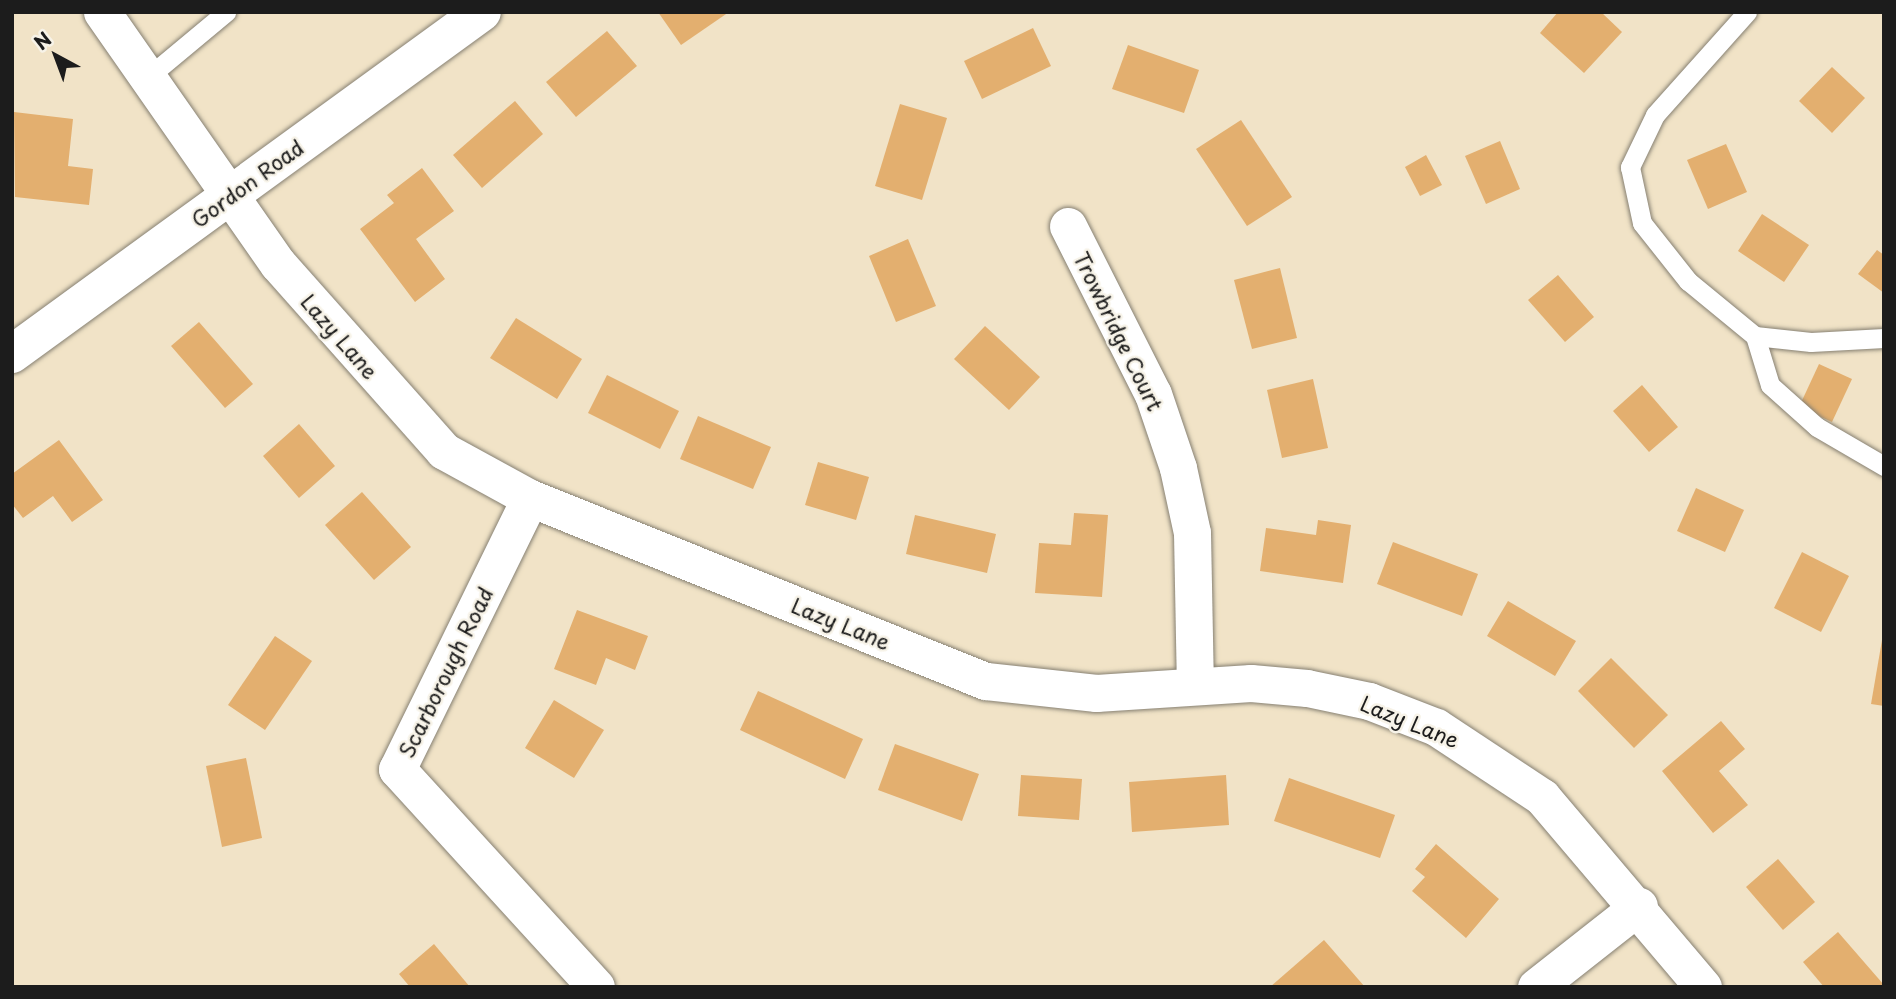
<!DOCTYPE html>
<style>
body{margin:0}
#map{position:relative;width:1896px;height:999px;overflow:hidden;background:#f1e3c7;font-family:"Playpen Sans",sans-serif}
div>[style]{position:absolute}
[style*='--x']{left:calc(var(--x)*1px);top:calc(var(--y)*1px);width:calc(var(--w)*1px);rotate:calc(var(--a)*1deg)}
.building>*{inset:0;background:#e3af6f}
.roads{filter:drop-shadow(0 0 2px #868072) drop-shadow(0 0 2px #868072)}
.lane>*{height:19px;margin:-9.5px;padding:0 9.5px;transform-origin:9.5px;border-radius:9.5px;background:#fff}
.street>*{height:37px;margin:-18.5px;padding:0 18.5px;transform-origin:18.5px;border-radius:18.5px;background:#fff}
.secondary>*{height:38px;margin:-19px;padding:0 19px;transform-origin:19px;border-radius:19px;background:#fff}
span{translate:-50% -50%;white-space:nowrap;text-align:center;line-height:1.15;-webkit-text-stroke:5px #f7f3e8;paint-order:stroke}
.street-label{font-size:21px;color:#1c1c1c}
.frame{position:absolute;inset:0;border:14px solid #1c1c1c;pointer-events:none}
.north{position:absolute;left:21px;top:21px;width:70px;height:70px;-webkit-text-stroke:5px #f7f3e8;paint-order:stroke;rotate:319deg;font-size:19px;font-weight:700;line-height:28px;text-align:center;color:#1c1c1c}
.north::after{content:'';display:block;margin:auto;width:24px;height:32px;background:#1c1c1c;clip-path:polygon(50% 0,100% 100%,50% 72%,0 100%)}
</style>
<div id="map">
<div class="building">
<div style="clip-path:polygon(658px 12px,729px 12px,681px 45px)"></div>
<div style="clip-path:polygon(1558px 12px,1601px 12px,1622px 32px,1584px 73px,1540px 33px)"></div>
<div style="clip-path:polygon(1033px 28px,1051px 66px,982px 99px,964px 61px)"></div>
<div style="clip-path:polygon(607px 31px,637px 66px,576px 117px,546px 82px)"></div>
<div style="clip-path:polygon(1128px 45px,1199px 70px,1184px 113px,1112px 89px)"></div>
<div style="clip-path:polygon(1832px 67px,1865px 98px,1832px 133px,1799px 101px)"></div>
<div style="clip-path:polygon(515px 101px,543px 134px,482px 188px,453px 155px)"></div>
<div style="clip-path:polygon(900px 104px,947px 118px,922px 200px,875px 186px)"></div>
<div style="clip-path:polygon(14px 112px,73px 119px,68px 166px,93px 169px,89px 205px,15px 197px)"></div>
<div style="clip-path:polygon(1241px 120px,1292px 197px,1247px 226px,1196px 149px)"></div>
<div style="clip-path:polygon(1500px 141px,1520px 189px,1486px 204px,1465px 156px)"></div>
<div style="clip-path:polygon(1726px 144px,1747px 192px,1708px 209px,1687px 160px)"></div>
<div style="clip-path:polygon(1426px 155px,1442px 185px,1420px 196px,1405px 167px)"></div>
<div style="clip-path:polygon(422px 168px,454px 211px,416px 239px,445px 279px,415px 302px,360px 229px,394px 203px,387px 195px)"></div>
<div style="clip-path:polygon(1762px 214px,1809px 245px,1784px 282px,1738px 251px)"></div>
<div style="clip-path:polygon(908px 239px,936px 306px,896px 322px,869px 256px)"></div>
<div style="clip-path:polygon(1877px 250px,1884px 255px,1884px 293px,1858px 274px)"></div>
<div style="clip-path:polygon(1280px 268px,1297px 338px,1252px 349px,1234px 280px)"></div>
<div style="clip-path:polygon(1558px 275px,1594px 317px,1565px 342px,1528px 300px)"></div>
<div style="clip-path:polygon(516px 318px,582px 359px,557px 399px,490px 358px)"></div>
<div style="clip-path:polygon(199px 322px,253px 384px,225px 408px,171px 346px)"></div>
<div style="clip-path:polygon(985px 326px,1040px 377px,1009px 410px,954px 359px)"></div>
<div style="clip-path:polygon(1819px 364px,1852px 379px,1832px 422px,1799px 407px)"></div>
<div style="clip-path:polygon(607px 375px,679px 411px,660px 449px,588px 413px)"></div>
<div style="clip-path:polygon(1313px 379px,1328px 448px,1282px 458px,1267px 390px)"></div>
<div style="clip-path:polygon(1642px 385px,1678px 427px,1649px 452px,1613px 411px)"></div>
<div style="clip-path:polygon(698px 416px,771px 447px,753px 489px,680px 459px)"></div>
<div style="clip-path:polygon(299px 424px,335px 466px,299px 498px,263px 456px)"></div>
<div style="clip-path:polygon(59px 440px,103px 500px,72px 522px,53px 496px,23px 518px,12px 504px,12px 474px)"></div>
<div style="clip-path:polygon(818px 462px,869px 477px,856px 520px,805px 505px)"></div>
<div style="clip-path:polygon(1696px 488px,1744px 510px,1725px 552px,1677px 531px)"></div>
<div style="clip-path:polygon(362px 492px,411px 547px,374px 580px,325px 525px)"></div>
<div style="clip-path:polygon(1074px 513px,1108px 515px,1102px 597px,1035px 593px,1039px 543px,1071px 545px)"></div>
<div style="clip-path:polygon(915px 515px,996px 534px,987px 573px,906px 554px)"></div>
<div style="clip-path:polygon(1318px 520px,1351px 525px,1343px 583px,1260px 571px,1266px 528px,1316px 535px)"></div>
<div style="clip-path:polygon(1393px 542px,1478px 574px,1462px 616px,1377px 584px)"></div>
<div style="clip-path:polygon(1802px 552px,1849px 576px,1821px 632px,1774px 608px)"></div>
<div style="clip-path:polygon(1508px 601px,1576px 641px,1555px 676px,1487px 636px)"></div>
<div style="clip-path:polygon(577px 610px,648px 636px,635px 670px,606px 658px,596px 685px,554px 669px)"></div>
<div style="clip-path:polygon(275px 636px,312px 661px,265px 730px,228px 705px)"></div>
<div style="clip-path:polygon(1882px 640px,1884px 640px,1884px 706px,1871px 704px)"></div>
<div style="clip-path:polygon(1611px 658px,1668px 715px,1634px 748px,1578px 691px)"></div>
<div style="clip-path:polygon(758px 691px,863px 739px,845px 779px,740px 730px)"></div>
<div style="clip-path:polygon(554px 700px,604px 730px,574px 778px,525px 748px)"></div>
<div style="clip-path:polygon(1721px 721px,1745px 749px,1719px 771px,1748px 805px,1713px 833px,1662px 771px)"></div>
<div style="clip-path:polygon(895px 744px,979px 774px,962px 821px,878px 790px)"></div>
<div style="clip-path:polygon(246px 758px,262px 838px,222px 847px,206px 766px)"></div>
<div style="clip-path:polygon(1021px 775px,1082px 779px,1079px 820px,1018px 816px)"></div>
<div style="clip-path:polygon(1226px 775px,1229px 825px,1132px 832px,1129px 782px)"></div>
<div style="clip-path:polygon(1289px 778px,1395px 815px,1380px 858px,1274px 821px)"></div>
<div style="clip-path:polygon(1436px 844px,1499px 899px,1466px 938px,1412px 891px,1425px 877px,1415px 869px)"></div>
<div style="clip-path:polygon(1778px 859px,1815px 902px,1783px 930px,1746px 887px)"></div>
<div style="clip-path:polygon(1838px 932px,1884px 985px,1884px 987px,1824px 987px,1803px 962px)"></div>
<div style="clip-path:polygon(1324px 940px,1365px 987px,1270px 987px)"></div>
<div style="clip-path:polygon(434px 944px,470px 987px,410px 987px,399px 974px)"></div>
</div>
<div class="roads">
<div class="lane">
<div style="--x:1747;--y:12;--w:138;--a:131.8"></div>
<div style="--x:1655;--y:115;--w:58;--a:115.7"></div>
<div style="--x:1630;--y:167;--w:57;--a:77.9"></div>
<div style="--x:1642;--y:223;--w:74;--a:51.6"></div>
<div style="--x:1688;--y:281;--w:87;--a:39.4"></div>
<div style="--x:1755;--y:336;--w:56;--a:6.1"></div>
<div style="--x:1811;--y:342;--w:73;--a:-3.1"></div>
<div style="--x:148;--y:77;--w:102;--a:-39.8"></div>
<div style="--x:1755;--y:336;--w:51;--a:73"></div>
<div style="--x:1770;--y:385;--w:63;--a:41.8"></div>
<div style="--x:1817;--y:427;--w:78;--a:30.2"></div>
</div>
<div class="street">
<div style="--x:102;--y:12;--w:307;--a:55.1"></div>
<div style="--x:278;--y:264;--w:250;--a:48.4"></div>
<div style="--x:444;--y:451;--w:98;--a:28.7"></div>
<div style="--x:530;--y:498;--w:491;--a:21.9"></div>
<div style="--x:986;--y:681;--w:111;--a:6.2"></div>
<div style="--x:1096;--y:693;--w:155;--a:-3.7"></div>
<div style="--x:1251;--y:683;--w:56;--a:5.1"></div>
<div style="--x:1307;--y:688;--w:63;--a:11.8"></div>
<div style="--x:1369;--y:701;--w:72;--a:21.2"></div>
<div style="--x:1436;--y:727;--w:127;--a:33.4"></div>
<div style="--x:1542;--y:797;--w:249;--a:49.7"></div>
<div style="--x:1068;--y:226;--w:188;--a:63.2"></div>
<div style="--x:1153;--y:394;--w:78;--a:71.3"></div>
<div style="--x:1178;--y:468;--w:66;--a:77.8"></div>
<div style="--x:1192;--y:533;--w:153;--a:88.9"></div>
<div style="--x:530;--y:498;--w:302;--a:116.1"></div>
<div style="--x:397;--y:769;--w:295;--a:47.6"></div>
<div style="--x:1536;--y:987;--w:131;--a:-38.2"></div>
</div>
<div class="secondary">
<div style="--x:12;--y:354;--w:581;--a:-36.04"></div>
</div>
</div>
<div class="street-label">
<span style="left:247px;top:183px;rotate:-36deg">Gordon Road</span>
<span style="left:1119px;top:331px;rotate:64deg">Trowbridge Court</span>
<span style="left:340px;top:336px;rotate:49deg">Lazy Lane</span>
<span style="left:841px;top:623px;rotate:22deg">Lazy Lane</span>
<span style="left:445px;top:672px;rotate:-64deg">Scarborough Road</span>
<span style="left:1410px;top:721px;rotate:22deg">Lazy Lane</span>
</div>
<div class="frame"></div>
<div class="north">N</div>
</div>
